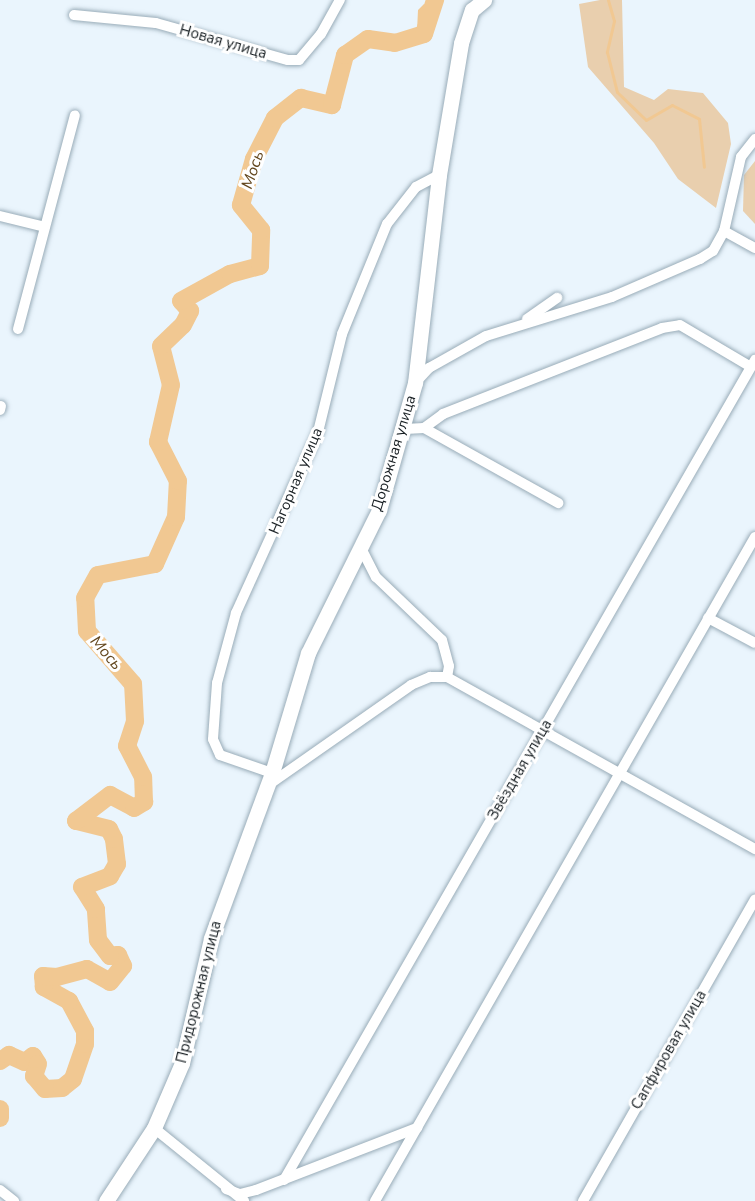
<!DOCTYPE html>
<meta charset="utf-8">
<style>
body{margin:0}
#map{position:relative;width:755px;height:1201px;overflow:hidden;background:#eaf5fd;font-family:"Nunito Sans",sans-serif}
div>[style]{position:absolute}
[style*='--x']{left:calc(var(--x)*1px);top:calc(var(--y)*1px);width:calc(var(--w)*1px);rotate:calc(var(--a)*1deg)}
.green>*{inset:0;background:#e9cfae}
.water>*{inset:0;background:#f1c892}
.stream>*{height:3px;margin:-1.5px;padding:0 1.5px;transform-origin:1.5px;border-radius:1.5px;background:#f1c892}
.river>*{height:18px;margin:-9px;padding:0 9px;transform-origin:9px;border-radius:9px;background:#f1c892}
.roads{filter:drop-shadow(0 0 2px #99acb8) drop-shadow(0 0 2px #99acb8)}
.street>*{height:10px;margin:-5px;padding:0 5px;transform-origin:5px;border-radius:5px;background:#fff}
.secondary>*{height:15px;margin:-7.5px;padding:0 7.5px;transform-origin:7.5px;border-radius:7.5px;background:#fff}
span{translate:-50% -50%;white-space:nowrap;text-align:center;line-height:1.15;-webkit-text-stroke:6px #fff;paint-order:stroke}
.street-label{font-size:15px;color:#192024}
.water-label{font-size:16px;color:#62461d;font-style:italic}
</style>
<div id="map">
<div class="green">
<div style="clip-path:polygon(600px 0,622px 0,624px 87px,654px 100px,668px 89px,703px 93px,728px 123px,731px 144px,716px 208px,678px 179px,654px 143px,588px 67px,579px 4px)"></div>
<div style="clip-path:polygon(755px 161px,755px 224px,743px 211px,744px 175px)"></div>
</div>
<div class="water">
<div style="clip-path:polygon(424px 4px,436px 12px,428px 34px,425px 30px,417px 31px,418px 10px)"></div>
</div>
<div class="stream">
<div style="--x:608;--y:0;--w:22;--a:74"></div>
<div style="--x:614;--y:21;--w:32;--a:103"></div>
<div style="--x:607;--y:52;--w:41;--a:76"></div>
<div style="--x:617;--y:92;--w:40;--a:44"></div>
<div style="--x:646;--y:120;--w:30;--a:-30"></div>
<div style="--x:672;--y:105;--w:30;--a:27"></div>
<div style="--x:699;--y:119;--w:48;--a:84.1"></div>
</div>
<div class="river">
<div style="--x:0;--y:1061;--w:11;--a:-34"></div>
<div style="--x:9;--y:1055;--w:17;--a:24"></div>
<div style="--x:25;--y:1062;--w:10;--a:-37"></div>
<div style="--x:33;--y:1056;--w:9;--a:58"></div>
<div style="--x:38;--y:1064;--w:13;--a:108"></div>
<div style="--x:34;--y:1076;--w:17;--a:50"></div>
<div style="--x:45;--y:1089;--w:17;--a:-3"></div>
<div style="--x:62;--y:1088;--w:14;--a:-39"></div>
<div style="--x:73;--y:1079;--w:37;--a:-71"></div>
<div style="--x:85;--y:1044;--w:13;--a:-90"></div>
<div style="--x:85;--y:1031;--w:34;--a:-118"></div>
<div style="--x:69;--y:1001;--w:29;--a:-151"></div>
<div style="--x:44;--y:987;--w:11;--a:-95"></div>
<div style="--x:43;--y:976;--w:14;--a:4"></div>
<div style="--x:57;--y:977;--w:31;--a:-15"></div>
<div style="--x:87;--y:969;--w:26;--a:29"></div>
<div style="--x:110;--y:982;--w:21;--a:-51"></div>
<div style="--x:123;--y:966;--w:12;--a:-114"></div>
<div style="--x:118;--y:955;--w:8;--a:173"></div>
<div style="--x:110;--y:956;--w:20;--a:-127"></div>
<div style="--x:98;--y:940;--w:31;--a:-94"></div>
<div style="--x:96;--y:909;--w:26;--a:-122"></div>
<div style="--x:82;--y:887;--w:30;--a:-21"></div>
<div style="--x:110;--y:876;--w:14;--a:-60"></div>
<div style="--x:117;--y:864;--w:25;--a:-97"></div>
<div style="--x:114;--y:839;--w:11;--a:-117"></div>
<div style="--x:109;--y:829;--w:34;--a:-166"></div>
<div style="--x:76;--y:821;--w:43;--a:-37.4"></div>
<div style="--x:110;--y:795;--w:27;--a:28"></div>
<div style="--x:134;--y:808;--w:12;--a:-31"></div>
<div style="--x:144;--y:802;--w:25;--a:-92"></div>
<div style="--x:143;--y:777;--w:35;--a:-117"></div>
<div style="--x:127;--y:746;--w:26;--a:-72"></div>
<div style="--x:135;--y:721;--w:37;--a:-93"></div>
<div style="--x:133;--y:684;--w:70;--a:-131"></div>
<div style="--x:87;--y:631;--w:33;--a:-93"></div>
<div style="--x:85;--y:598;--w:26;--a:-61"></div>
<div style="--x:98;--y:575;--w:58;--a:-10.9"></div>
<div style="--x:155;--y:564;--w:51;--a:-65.9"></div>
<div style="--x:176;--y:517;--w:36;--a:-87"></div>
<div style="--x:178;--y:481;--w:44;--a:-117.1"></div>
<div style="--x:158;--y:442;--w:58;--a:-77.2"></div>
<div style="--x:171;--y:385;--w:40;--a:-104.4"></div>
<div style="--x:161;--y:346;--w:30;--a:-44"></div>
<div style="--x:183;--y:325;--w:16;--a:-63"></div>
<div style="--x:190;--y:311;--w:13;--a:-132"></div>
<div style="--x:181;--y:301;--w:56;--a:-28.9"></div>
<div style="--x:230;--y:274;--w:31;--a:-15"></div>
<div style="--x:260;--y:266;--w:36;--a:-88"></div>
<div style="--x:261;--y:230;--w:32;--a:-129"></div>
<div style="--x:241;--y:205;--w:48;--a:-74.2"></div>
<div style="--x:254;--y:159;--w:46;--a:-62.9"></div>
<div style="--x:275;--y:118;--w:33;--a:-38"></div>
<div style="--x:301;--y:98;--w:32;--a:13"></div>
<div style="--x:332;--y:105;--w:52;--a:-75.4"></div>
<div style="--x:345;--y:55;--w:28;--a:-35"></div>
<div style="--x:368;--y:39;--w:27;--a:8"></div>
<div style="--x:395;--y:43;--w:30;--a:-17"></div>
<div style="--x:424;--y:34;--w:36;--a:-72"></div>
<div style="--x:0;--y:1109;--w:9;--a:90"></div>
</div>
<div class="roads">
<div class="street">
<div style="--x:74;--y:15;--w:82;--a:5.6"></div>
<div style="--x:156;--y:23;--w:137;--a:15.7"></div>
<div style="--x:288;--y:60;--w:11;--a:0"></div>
<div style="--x:299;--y:60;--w:34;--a:-50"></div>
<div style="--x:321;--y:34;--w:39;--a:-61"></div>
<div style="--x:755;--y:139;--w:23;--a:128"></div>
<div style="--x:741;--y:157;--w:76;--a:102.9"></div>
<div style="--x:724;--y:231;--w:35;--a:29"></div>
<div style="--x:0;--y:216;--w:46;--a:13.7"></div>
<div style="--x:527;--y:319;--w:37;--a:-35"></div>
<div style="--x:18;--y:329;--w:221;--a:-75.1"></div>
<div style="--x:415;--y:383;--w:21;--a:-47"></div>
<div style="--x:429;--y:368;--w:65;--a:-29.3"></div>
<div style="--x:486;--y:336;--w:132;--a:-17.2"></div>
<div style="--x:612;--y:297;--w:96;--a:-23.4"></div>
<div style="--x:700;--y:259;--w:15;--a:-32"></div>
<div style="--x:713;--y:251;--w:23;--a:-61"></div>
<div style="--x:0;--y:410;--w:4;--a:-76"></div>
<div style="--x:424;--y:428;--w:24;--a:-36"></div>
<div style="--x:443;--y:414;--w:235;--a:-21.4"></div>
<div style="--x:662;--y:328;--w:18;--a:-9"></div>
<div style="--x:680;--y:325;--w:82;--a:30.6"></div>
<div style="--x:405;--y:429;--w:19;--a:-3"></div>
<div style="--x:424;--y:428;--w:154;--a:29.2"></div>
<div style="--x:360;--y:546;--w:35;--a:63"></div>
<div style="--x:376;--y:577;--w:91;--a:43.7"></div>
<div style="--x:442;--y:640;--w:27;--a:75"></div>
<div style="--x:449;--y:666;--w:11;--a:100"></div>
<div style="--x:708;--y:618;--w:53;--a:28"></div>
<div style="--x:272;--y:773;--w:55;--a:-160.9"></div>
<div style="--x:220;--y:755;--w:17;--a:-114"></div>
<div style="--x:213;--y:739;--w:56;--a:-85.9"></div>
<div style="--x:217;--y:683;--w:73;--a:-74.8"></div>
<div style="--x:236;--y:613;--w:199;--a:-65.6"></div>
<div style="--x:318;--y:432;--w:101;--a:-76.2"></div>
<div style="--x:342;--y:334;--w:119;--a:-67.8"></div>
<div style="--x:387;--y:224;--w:47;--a:-51.9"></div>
<div style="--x:416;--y:187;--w:26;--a:-28"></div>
<div style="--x:267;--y:786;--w:176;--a:-35"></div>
<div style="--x:411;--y:685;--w:21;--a:-23"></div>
<div style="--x:430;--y:677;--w:17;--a:0"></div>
<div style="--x:447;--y:677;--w:353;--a:29.2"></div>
<div style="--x:154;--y:1128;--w:116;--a:39"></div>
<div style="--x:284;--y:1180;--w:946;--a:-60.13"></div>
<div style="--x:226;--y:1189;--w:15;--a:20"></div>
<div style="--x:240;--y:1194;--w:16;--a:-14"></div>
<div style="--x:256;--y:1190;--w:173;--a:-21.1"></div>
<div style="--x:0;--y:1190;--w:18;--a:38"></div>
<div style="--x:375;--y:1201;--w:765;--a:-60.22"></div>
<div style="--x:583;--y:1201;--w:347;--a:-60.3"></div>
</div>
<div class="secondary">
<div style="--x:106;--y:1201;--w:87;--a:-56.7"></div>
<div style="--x:154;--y:1128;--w:71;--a:-66.7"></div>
<div style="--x:182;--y:1063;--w:128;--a:-76.9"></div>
<div style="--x:211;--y:938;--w:176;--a:-69.7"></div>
<div style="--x:272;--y:773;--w:125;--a:-73.3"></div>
<div style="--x:308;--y:653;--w:160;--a:-63.6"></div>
<div style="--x:379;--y:510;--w:132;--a:-74.2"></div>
<div style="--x:415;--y:383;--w:209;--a:-83.4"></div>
<div style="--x:439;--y:175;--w:134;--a:-80.5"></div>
<div style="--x:461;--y:43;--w:35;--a:-72"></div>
<div style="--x:472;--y:10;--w:16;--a:-40"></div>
</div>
</div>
<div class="street-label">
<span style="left:223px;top:42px;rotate:16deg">Новая улица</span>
<span style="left:394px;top:453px;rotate:-73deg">Дорожная улица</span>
<span style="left:296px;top:481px;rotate:-67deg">Нагорная улица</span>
<span style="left:520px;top:770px;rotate:-60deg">Звёздная улица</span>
<span style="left:199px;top:992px;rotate:-76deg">Придорожная улица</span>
<span style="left:669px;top:1050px;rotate:-60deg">Сапфировая улица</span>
</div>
<div class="water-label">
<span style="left:253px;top:170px;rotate:-71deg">Мось</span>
<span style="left:106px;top:653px;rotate:49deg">Мось</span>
</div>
</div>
